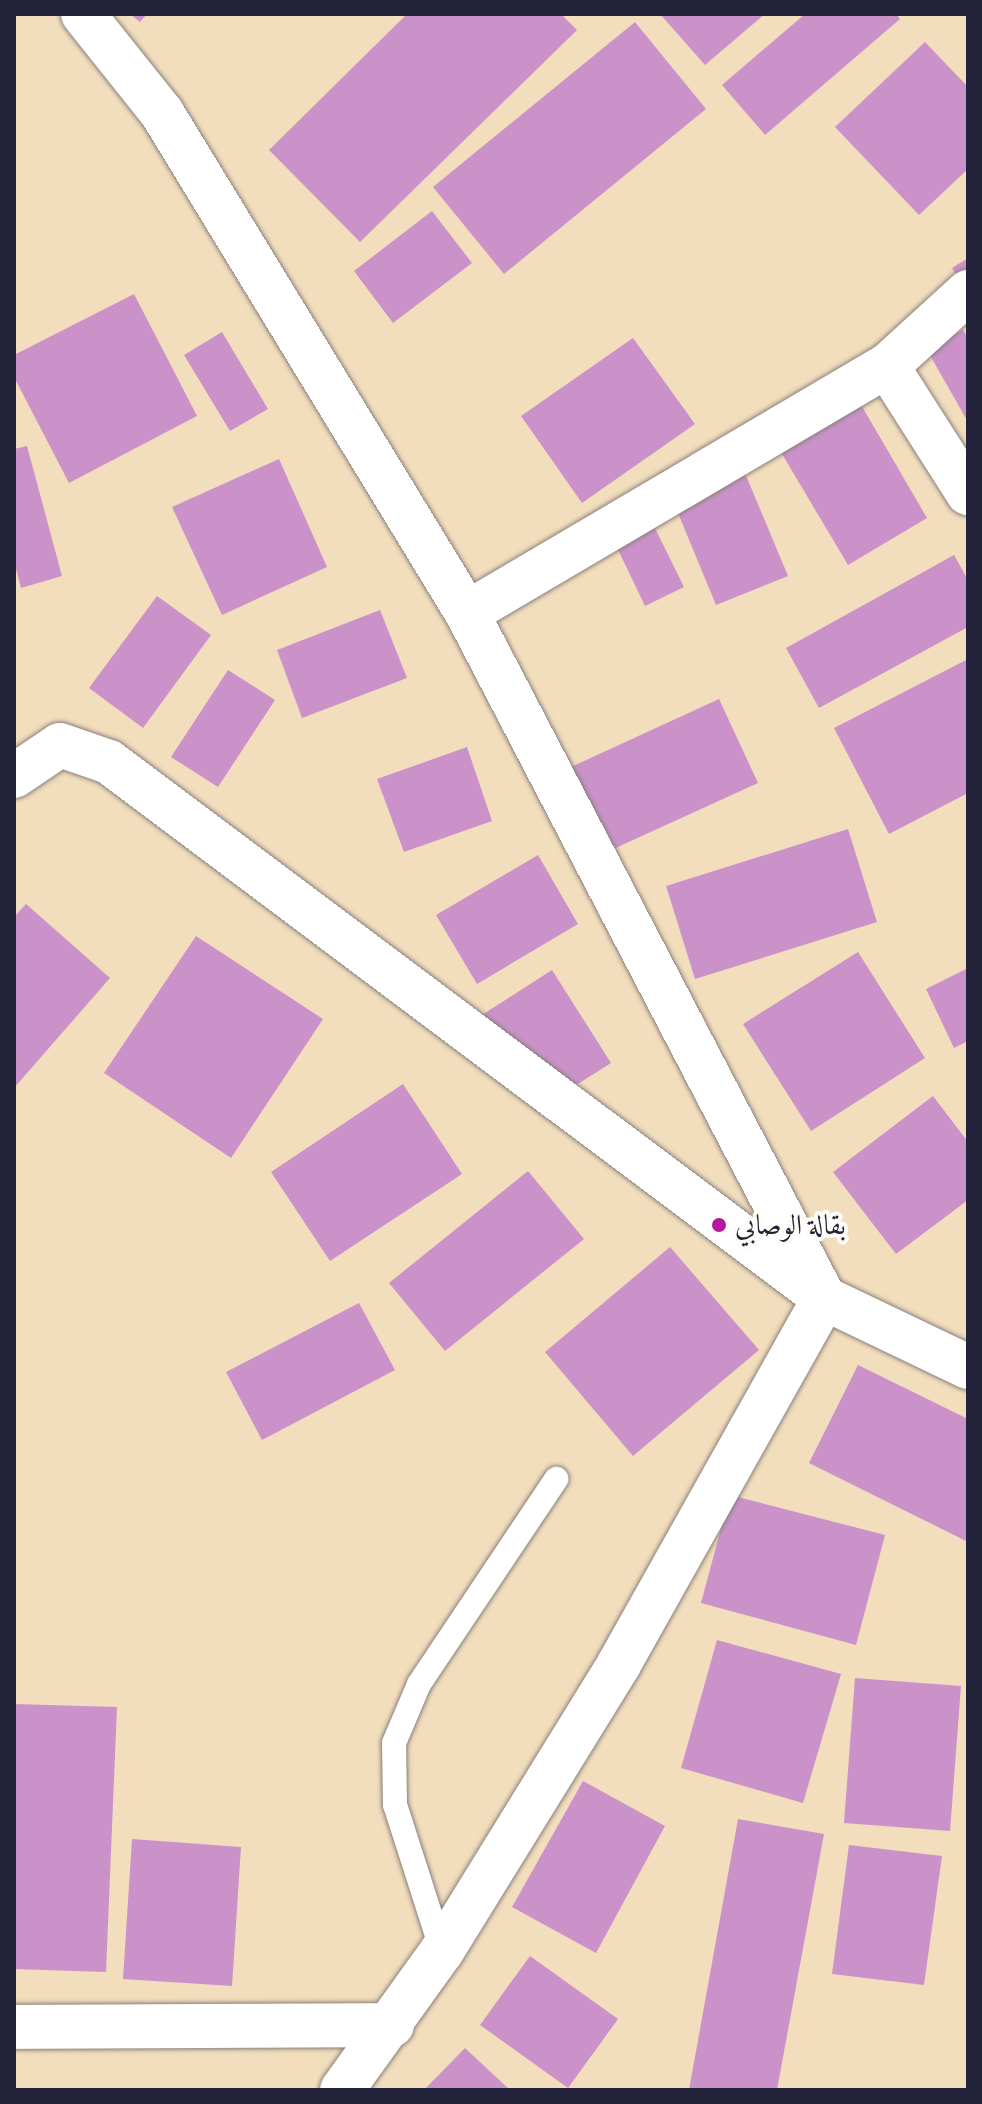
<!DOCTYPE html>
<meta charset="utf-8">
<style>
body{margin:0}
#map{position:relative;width:982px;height:2104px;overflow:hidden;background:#f2ddbd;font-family:"IM FELL Great Primer",Amiri,serif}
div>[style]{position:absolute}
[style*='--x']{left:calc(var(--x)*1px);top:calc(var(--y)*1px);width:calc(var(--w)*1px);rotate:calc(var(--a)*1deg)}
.building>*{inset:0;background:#cb92ca}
.roads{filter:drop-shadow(0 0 2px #8a807c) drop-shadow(0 0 2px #8a807c)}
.lane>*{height:24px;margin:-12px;padding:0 12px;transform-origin:12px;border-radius:12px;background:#fff}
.street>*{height:44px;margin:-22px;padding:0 22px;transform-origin:22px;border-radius:22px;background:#fff}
.dots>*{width:22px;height:22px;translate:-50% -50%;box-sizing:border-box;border:4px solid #fdfcf7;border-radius:50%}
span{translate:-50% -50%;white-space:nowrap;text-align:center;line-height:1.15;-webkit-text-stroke:8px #fdfcf7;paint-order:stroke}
.poi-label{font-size:28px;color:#22223b}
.left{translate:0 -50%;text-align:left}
.frame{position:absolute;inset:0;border:16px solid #22223b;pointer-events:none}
</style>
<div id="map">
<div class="building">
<div style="clip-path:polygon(130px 14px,147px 14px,140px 22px)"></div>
<div style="clip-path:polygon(407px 14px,561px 14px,577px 30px,360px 242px,269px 150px)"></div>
<div style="clip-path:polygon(660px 14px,765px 14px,705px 65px)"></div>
<div style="clip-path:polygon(805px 14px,896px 14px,900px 19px,765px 135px,722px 85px)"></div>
<div style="clip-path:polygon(635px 22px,706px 109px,504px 274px,433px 187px)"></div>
<div style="clip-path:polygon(925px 42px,968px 87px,968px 169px,919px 215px,835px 127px)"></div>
<div style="clip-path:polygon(432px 211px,472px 263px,393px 323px,354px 271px)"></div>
<div style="clip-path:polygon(968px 258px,968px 293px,952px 268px)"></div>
<div style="clip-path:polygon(134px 294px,197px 416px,69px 483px,14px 377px,14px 355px)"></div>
<div style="clip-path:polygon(963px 330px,968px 338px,968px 422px,927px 350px)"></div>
<div style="clip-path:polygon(222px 332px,268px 409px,230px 431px,184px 355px)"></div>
<div style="clip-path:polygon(633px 338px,695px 424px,582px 503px,521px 416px)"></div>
<div style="clip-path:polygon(846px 379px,927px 518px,848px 565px,766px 427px)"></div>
<div style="clip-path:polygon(732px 442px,788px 576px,716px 605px,661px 472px)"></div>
<div style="clip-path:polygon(27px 446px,62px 576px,21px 588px,14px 561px,14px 449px)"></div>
<div style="clip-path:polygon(279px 459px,327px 567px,222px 615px,172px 507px)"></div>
<div style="clip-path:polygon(649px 516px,684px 587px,645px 606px,611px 535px)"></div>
<div style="clip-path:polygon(954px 555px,968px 580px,968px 627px,819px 708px,786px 648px)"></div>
<div style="clip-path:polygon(157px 596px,211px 635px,143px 728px,89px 688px)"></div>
<div style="clip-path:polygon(380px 610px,407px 678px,302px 718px,277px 650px)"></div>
<div style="clip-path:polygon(968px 659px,968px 793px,889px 834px,834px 728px)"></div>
<div style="clip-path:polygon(228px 670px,275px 700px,218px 787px,171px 757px)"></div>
<div style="clip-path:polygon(719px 699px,758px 783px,609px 851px,571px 767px)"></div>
<div style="clip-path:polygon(467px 747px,492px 821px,404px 852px,377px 779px)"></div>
<div style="clip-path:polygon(848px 829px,877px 922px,695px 979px,666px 886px)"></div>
<div style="clip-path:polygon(538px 855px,578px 924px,477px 984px,436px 915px)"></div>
<div style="clip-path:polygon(26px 904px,110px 978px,14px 1088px,14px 917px)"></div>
<div style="clip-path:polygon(196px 936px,323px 1019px,231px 1158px,104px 1073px)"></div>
<div style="clip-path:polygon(858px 952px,925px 1058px,811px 1131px,743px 1024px)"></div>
<div style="clip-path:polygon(968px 968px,968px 1041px,954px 1048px,926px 989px)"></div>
<div style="clip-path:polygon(552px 970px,611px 1063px,535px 1111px,477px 1018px)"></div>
<div style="clip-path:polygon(403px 1084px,462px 1174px,330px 1261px,271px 1172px)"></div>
<div style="clip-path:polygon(933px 1096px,968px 1142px,968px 1200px,896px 1254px,833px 1172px)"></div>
<div style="clip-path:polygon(528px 1171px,584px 1239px,445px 1351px,389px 1283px)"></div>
<div style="clip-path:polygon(670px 1247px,759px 1350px,633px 1456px,545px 1352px)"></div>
<div style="clip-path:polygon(359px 1303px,395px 1370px,262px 1440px,226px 1372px)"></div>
<div style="clip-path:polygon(858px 1365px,968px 1419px,968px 1542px,809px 1463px)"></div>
<div style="clip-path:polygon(730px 1495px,885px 1535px,856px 1645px,701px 1603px)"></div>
<div style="clip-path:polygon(717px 1640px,841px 1674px,803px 1803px,681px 1768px)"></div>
<div style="clip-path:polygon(855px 1678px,961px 1686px,950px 1831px,844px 1823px)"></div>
<div style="clip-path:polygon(14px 1704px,117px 1707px,106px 1972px,14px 1969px)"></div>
<div style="clip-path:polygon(583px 1781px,665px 1826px,596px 1953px,512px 1907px)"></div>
<div style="clip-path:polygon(738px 1819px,824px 1834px,777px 2090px,689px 2090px)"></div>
<div style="clip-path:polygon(132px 1839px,241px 1847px,232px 1986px,123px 1979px)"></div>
<div style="clip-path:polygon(849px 1845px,942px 1856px,924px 1985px,832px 1974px)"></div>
<div style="clip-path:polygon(530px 1956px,618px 2019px,568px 2088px,480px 2025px)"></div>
<div style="clip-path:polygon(465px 2048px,510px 2090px,424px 2090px)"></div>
</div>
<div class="roads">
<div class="lane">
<div style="--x:442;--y:1951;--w:153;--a:-107.8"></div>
<div style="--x:395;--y:1805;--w:62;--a:-90.9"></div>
<div style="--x:394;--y:1743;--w:64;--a:-67"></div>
<div style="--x:419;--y:1684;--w:247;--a:-56.2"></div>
</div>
<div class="street">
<div style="--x:83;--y:14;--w:127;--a:51.4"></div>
<div style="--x:162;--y:113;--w:586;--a:58.62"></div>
<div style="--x:467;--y:613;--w:772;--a:62.47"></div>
<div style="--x:887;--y:366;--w:151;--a:57.5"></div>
<div style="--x:467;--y:613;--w:487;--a:-30.5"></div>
<div style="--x:887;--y:366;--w:110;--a:-42.4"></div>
<div style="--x:14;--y:776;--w:55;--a:-34"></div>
<div style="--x:60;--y:745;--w:52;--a:19.1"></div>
<div style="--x:109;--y:762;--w:894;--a:36.86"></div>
<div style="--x:824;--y:1298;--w:160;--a:25.6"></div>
<div style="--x:14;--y:2027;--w:378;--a:-0.3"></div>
<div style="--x:342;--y:2090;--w:171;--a:-54.3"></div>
<div style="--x:442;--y:1951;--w:337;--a:-58.3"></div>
<div style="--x:619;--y:1664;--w:420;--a:-60.7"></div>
</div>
</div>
<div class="dots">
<div style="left:719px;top:1225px;background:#b5179e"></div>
</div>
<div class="poi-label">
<span class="left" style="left:735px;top:1225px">بقالة الوصابي</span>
</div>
<div class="frame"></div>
</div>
